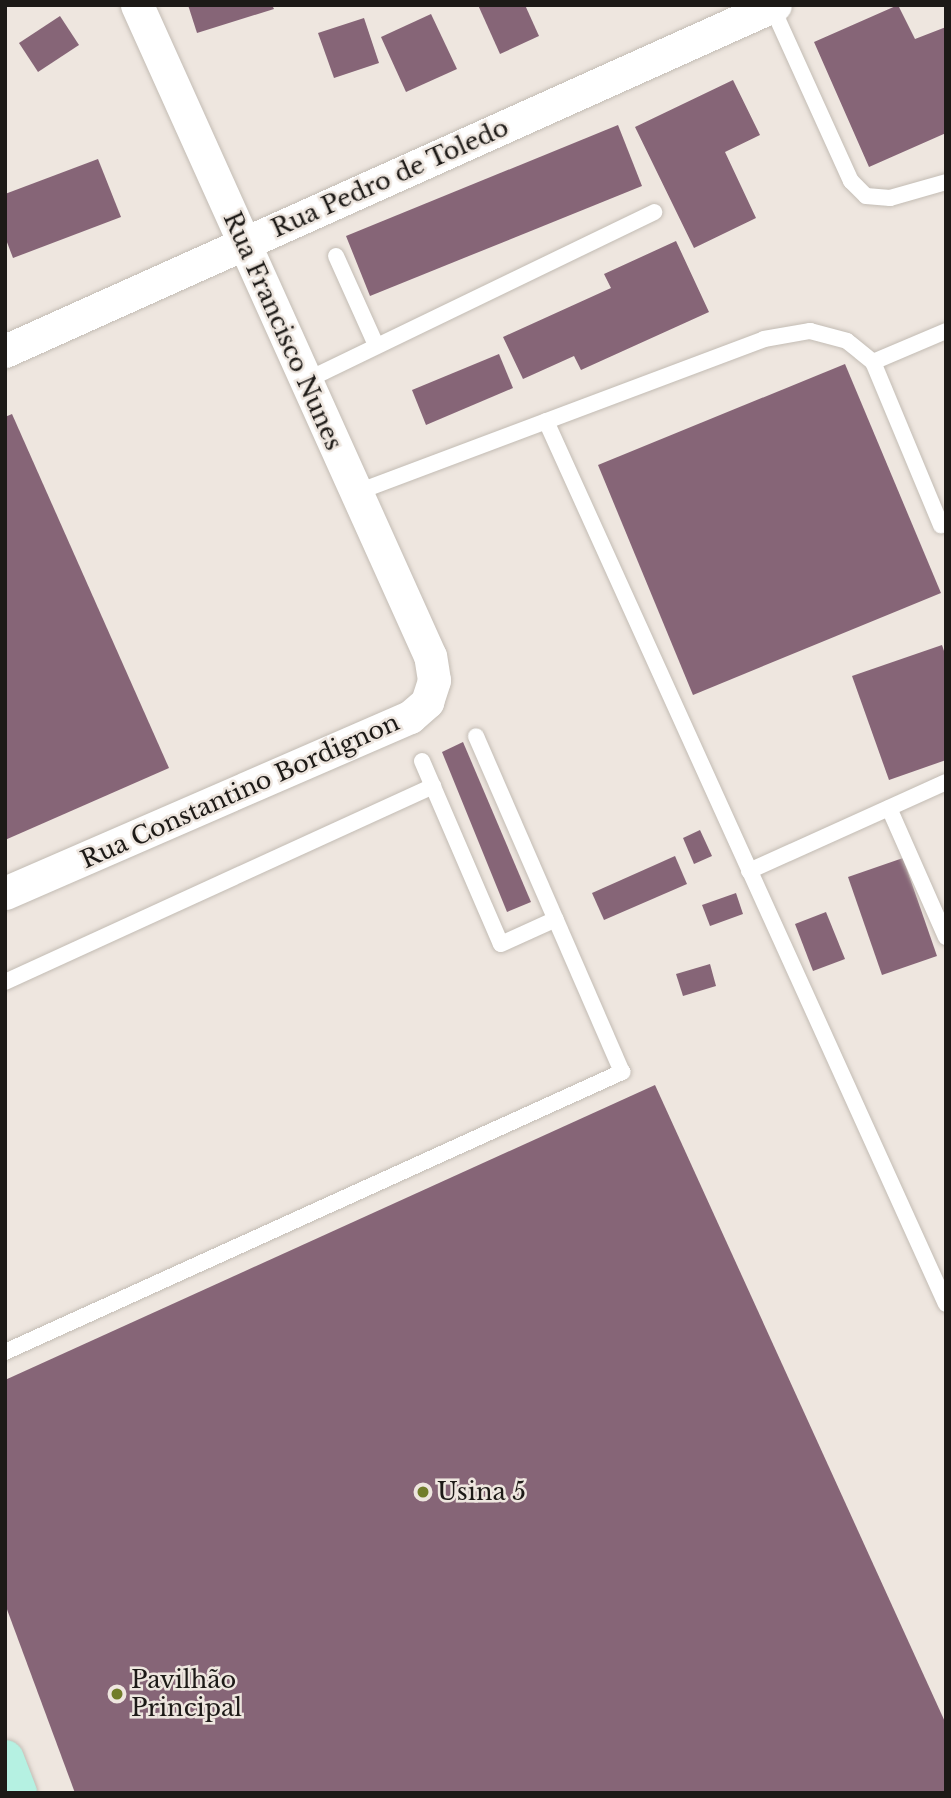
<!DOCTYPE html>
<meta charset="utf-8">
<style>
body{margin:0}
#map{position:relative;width:951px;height:1798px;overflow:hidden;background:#eee6df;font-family:"Libre Baskerville",serif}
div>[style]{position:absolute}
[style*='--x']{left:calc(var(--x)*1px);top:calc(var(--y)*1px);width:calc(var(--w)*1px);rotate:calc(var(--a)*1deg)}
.building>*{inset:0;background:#866577}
.roads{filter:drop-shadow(0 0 2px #c3bcb4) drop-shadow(0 0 2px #c3bcb4)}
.lane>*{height:16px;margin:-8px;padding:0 8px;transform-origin:8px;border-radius:8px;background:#fff}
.street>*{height:33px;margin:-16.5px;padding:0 16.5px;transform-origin:16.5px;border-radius:16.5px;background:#fff}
.primary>*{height:38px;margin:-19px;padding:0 19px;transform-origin:19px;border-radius:19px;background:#b5f1e2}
.dots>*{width:19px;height:19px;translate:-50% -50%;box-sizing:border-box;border:4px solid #eee6df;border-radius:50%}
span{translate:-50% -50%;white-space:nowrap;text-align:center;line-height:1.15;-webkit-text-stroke:5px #eee6df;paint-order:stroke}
.street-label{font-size:24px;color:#1d1a17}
.poi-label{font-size:24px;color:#1d1a17}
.left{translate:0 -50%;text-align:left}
.frame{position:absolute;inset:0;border:7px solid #1d1a17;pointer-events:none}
</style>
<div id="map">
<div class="building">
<div style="clip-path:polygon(188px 5px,272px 5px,274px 9px,197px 33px)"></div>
<div style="clip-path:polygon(478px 5px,525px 5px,539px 36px,500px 54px)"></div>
<div style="clip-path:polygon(898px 5px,915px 39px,946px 27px,946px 133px,869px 167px,814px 42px)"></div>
<div style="clip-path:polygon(431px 14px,457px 69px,406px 92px,381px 37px)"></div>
<div style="clip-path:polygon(60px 16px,79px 45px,38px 72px,19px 43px)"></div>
<div style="clip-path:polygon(364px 18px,379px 63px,334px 78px,318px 33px)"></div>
<div style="clip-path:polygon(733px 80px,760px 135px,725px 152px,756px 218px,694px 248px,635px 127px)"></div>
<div style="clip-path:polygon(618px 125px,642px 186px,370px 296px,346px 236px)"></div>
<div style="clip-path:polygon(98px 159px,121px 217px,13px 258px,5px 237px,5px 194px)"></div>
<div style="clip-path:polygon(676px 241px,709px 312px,581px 370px,574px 356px,523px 379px,503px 337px,611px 288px,604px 274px)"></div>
<div style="clip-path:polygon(499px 354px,513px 388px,426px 425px,412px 390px)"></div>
<div style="clip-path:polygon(845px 364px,941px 593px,693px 695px,598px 465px)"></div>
<div style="clip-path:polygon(12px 414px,169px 768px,5px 840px,5px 417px)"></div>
<div style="clip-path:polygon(942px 645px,946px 657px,946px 760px,889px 780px,852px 676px)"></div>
<div style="clip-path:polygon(463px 742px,531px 902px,507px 912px,442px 752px)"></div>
<div style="clip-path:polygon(700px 830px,712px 856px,694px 864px,683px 838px)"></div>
<div style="clip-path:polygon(675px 856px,687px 884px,604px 920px,592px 893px)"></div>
<div style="clip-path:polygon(903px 858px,937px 956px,882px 975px,848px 877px)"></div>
<div style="clip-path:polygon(736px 893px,743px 914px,710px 926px,702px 905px)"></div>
<div style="clip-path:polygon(826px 912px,845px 959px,813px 971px,795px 924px)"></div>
<div style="clip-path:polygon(710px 964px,716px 986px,683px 996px,676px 974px)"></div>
<div style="clip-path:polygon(655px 1085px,946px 1724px,946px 1793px,75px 1793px,5px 1604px,5px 1380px)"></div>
</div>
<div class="roads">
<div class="lane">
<div style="--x:772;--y:7;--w:191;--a:65.6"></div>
<div style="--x:851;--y:181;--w:21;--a:45"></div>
<div style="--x:866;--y:196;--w:24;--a:5"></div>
<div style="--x:890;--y:198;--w:58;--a:-15.9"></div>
<div style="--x:336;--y:256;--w:98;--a:65.8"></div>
<div style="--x:873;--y:362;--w:79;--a:-23"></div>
<div style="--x:305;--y:381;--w:388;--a:-25.8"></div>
<div style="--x:546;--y:421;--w:969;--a:65.63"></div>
<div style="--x:355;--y:493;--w:437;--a:-20.6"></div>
<div style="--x:764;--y:339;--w:47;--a:-9.9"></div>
<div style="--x:810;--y:331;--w:38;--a:15"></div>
<div style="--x:847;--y:341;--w:33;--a:39"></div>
<div style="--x:873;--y:362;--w:177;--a:67.4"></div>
<div style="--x:422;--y:761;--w:199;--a:66.7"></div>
<div style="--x:501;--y:944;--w:60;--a:-24.4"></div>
<div style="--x:889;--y:808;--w:141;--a:66.2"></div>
<div style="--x:749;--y:871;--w:216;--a:-24.3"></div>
<div style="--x:5;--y:982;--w:471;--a:-24.6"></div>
<div style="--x:5;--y:1352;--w:678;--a:-24.41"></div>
<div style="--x:622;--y:1072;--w:366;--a:-113.5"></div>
</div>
<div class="street">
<div style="--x:5;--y:351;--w:844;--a:-24.2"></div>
<div style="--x:5;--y:893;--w:442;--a:-23.5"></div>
<div style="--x:410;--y:717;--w:23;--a:-41"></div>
<div style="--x:427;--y:702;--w:23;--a:-72"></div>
<div style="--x:434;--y:680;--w:24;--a:-99"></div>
<div style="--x:430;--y:656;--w:714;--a:-114.23"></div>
</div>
<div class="primary">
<div style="--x:5;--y:1759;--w:36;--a:69"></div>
</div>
</div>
<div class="dots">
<div style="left:423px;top:1492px;background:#717d2a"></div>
<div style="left:117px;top:1694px;background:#717d2a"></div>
</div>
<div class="street-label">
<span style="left:390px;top:178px;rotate:-24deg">Rua Pedro de Toledo</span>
<span style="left:283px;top:331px;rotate:66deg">Rua Francisco Nunes</span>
<span style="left:240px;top:791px;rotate:-24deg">Rua Constantino Bordignon</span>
</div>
<div class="poi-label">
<span class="left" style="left:437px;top:1492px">Usina 5</span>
<span class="left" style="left:131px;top:1694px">Pavilhão<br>Principal</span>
</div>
<div class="frame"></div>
</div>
